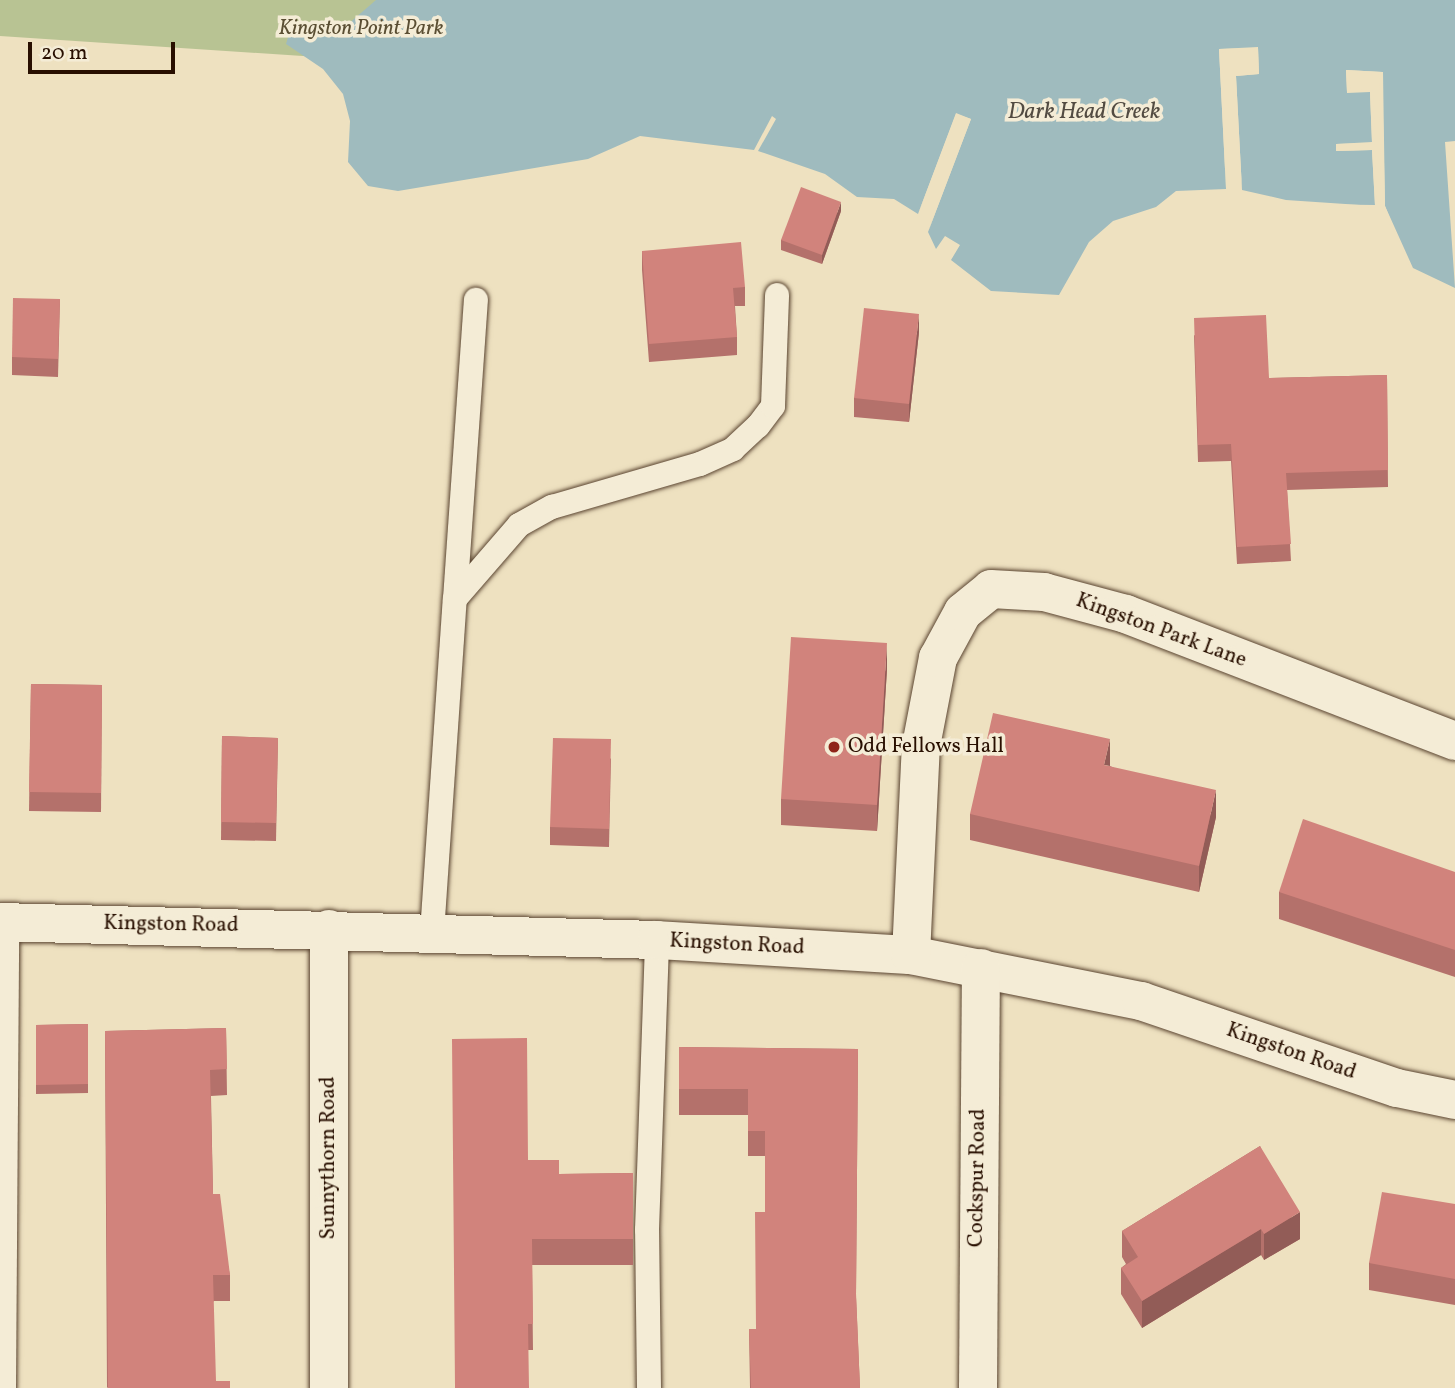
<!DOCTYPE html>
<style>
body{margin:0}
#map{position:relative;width:1455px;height:1388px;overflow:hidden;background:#eee1c0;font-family:Vollkorn,serif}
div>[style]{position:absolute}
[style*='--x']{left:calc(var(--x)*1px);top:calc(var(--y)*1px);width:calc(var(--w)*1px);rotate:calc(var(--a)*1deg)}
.green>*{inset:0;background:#b8c393}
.water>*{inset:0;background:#9fbbbe}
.pier>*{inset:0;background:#eee1c0}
.roads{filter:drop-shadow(0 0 2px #5a4430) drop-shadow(0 0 2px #5a4430)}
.lane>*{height:24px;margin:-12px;padding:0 12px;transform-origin:12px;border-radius:12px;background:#f4ecd6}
.street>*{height:38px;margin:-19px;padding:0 19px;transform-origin:19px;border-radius:19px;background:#f4ecd6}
.wall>*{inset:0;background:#b4716b}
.shaded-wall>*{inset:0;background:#925c57}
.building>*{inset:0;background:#d1837c}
.dots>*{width:19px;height:19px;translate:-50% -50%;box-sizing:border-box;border:4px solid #f4ecd6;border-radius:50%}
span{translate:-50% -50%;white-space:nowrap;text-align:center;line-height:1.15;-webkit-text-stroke:7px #f4ecd6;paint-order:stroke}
.park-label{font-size:21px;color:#5a4e33;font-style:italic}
.street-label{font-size:21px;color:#280f00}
.poi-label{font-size:21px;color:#280f00}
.left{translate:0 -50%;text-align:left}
.water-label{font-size:23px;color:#524b42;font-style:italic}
.scale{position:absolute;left:28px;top:42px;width:147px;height:32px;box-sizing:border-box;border:4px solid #280f00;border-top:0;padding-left:9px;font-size:21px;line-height:24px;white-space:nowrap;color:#280f00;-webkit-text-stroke:5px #f4ecd6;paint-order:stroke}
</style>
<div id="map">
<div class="green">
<div style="clip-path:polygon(0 0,463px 0,378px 61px,0 36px)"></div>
</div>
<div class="water">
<div style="clip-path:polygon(376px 0,1455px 0,1455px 141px,1445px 142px,1455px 288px,1413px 268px,1385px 206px,1382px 72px,1346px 70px,1347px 92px,1370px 92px,1372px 143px,1336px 144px,1337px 151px,1372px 150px,1375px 206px,1286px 200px,1242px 190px,1236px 76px,1259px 74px,1258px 48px,1219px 49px,1226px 189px,1176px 191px,1156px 207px,1113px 221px,1089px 242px,1059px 295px,991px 291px,951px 260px,960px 245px,945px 236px,936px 249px,928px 232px,971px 119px,956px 114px,918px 214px,894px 199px,857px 197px,825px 174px,758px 151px,776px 119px,772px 116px,754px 150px,640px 136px,588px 159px,398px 191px,368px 186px,348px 162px,350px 121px,343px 94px,323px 69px,286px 44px,289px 34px,297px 30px,347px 25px)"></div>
</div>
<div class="pier">
<div style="clip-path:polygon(1258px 47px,1259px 74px,1236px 76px,1242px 190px,1232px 76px,1256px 71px,1254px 51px,1222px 53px,1226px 189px,1219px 49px)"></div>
<div style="clip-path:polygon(1346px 70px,1383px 72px,1385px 206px,1411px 270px,1381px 207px,1379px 75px,1350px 73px,1351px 89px,1373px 91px,1375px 144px,1340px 147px,1375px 148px,1377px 208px,1290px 204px,1375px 205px,1372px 150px,1336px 151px,1336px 144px,1372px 142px,1370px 92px,1347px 93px)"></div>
<div style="clip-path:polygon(956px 113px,971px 119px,928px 232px,966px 121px,958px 118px,918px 214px)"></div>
</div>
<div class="roads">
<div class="lane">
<div style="--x:455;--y:599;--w:300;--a:-86"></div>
<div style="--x:432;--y:933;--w:335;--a:-86.1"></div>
<div style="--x:455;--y:599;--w:98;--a:-49.1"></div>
<div style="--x:519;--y:525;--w:38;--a:-29"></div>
<div style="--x:552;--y:507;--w:154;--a:-16.2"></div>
<div style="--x:700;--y:464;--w:36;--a:-24"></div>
<div style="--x:733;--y:449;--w:34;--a:-43"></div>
<div style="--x:758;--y:426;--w:25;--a:-53"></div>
<div style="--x:773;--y:406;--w:111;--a:-87.9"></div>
<div style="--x:4;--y:1388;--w:466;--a:-89.6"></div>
<div style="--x:649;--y:1388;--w:158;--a:-90.7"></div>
<div style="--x:647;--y:1230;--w:290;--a:-88"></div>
</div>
<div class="street">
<div style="--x:0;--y:922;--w:657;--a:1.57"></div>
<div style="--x:657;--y:940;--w:254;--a:3.4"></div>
<div style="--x:911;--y:955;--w:235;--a:11.3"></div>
<div style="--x:1141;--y:1001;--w:270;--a:18.8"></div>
<div style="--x:1397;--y:1088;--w:59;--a:11.7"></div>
<div style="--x:329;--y:929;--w:459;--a:90"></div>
<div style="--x:911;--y:955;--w:209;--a:-87.3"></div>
<div style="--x:921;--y:746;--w:90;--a:-79.1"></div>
<div style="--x:938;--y:658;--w:52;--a:-61.5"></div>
<div style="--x:963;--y:612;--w:36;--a:-39"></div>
<div style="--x:991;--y:589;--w:53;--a:3.2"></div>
<div style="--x:1044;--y:592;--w:85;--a:15"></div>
<div style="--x:1126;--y:614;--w:353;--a:21.1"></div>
<div style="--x:978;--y:1388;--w:420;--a:-89.6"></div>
</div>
</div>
<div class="wall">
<div style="clip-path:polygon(841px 211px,822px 264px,781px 250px,781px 240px)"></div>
<div style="clip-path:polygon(642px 251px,745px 287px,745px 306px,735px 306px,737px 337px,737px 355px,649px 362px,642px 270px)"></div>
<div style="clip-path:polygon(60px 299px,58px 377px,12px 375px,12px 357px)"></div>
<div style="clip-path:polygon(919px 332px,909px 422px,854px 417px,854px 398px)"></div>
<div style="clip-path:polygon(1194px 335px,1269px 378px,1387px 375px,1388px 487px,1287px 490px,1291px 561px,1237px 564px,1231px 461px,1198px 462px)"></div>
<div style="clip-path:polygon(887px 669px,877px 831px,781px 825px,781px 799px)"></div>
<div style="clip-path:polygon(31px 684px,102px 685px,101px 812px,29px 811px)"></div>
<div style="clip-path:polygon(222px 736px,278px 738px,276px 841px,221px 840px)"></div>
<div style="clip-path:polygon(611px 758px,609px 847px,550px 845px,550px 827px)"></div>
<div style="clip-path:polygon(1110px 766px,1216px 817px,1199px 892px,970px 840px,970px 814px)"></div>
<div style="clip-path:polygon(1455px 872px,1455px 977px,1279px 919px,1279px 892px)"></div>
<div style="clip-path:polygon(88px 1024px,88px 1093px,36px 1094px,36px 1025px)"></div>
<div style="clip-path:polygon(226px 1028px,227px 1095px,211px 1096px,213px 1194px,230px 1275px,230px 1301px,214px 1301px,107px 1388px,105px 1031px)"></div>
<div style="clip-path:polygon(679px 1047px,858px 1049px,856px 1297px,860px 1388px,750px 1388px,749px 1329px,756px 1329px,765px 1212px,765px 1156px,748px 1156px,748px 1115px,679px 1115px)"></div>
<div style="clip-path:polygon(1260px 1146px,1300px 1239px,1264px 1260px,1261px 1255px,1142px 1328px,1121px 1294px,1121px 1268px,1126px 1264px,1122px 1257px,1122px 1231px)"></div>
<div style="clip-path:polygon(528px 1160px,559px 1174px,633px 1173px,633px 1265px,532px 1265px,533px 1350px,528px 1350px)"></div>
<div style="clip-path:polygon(1455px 1204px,1455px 1305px,1369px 1290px,1369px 1263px)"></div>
</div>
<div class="shaded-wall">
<div style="clip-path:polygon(841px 202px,841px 211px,822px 264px,822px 255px)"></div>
<div style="clip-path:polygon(919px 314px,919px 332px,909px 422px,909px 404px)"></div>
<div style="clip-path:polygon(887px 643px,887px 669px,877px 831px,877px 805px)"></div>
<div style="clip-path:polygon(1110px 739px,1110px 766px,1104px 765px)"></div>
<div style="clip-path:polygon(1216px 790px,1216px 817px,1199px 892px,1199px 866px)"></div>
<div style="clip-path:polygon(1300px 1212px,1300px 1239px,1264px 1260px,1264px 1234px)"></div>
<div style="clip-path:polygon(1261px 1229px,1261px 1255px,1142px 1328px,1142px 1301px)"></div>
</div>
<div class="building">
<div style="clip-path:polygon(801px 187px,841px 202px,822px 255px,781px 240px)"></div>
<div style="clip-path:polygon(741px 242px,745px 287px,733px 288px,737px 337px,649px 344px,642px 251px)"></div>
<div style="clip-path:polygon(13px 298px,60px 299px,58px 359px,12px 357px)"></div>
<div style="clip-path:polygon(864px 308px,919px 314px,909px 404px,854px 398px)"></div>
<div style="clip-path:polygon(1266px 315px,1269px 378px,1387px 375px,1388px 470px,1286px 473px,1291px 544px,1237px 547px,1231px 444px,1198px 445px,1194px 318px)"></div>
<div style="clip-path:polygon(791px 637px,887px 643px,877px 805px,781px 799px)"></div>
<div style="clip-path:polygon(31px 684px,102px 685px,101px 793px,29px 792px)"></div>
<div style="clip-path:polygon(993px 713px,1110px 739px,1104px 765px,1216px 790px,1199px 866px,970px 814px)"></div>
<div style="clip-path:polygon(222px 736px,278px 738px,276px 823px,221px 822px)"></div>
<div style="clip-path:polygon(553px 738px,611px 739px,609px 829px,550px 827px)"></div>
<div style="clip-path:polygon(1303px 819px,1455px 872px,1455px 950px,1279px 892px)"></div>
<div style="clip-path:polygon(88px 1024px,88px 1084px,36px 1085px,36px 1025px)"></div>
<div style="clip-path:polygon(226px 1028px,227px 1069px,210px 1070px,213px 1194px,220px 1194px,230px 1275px,213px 1275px,216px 1381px,230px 1381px,230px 1388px,108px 1388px,105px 1031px)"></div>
<div style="clip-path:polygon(527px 1038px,528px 1160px,559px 1160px,559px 1174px,633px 1173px,633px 1239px,532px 1239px,533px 1324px,528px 1324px,529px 1388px,455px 1388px,452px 1039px)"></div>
<div style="clip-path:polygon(679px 1047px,858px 1049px,856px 1293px,860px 1388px,751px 1388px,749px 1329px,756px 1329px,755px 1212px,765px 1212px,765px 1131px,748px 1131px,748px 1089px,679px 1089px)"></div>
<div style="clip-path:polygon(1260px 1146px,1300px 1212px,1264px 1234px,1261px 1229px,1142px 1301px,1121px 1268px,1138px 1257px,1122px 1231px)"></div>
<div style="clip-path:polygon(1382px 1192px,1455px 1204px,1455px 1279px,1369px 1263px)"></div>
</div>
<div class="dots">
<div style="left:834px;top:747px;background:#8f2418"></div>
</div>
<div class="park-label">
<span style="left:361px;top:29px">Kingston Point Park</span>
</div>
<div class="street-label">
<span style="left:1161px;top:631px;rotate:20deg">Kingston Park Lane</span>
<span style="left:171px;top:925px;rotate:1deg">Kingston Road</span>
<span style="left:737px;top:945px;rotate:3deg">Kingston Road</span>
<span style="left:1291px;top:1052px;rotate:19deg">Kingston Road</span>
<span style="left:329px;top:1158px;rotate:-90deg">Sunnythorn Road</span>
<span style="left:978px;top:1178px;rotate:-89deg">Cockspur Road</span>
</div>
<div class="poi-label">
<span class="left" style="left:848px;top:747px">Odd Fellows Hall</span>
</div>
<div class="water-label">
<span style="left:1084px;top:112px">Dark Head Creek</span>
</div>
<div class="scale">20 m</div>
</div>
